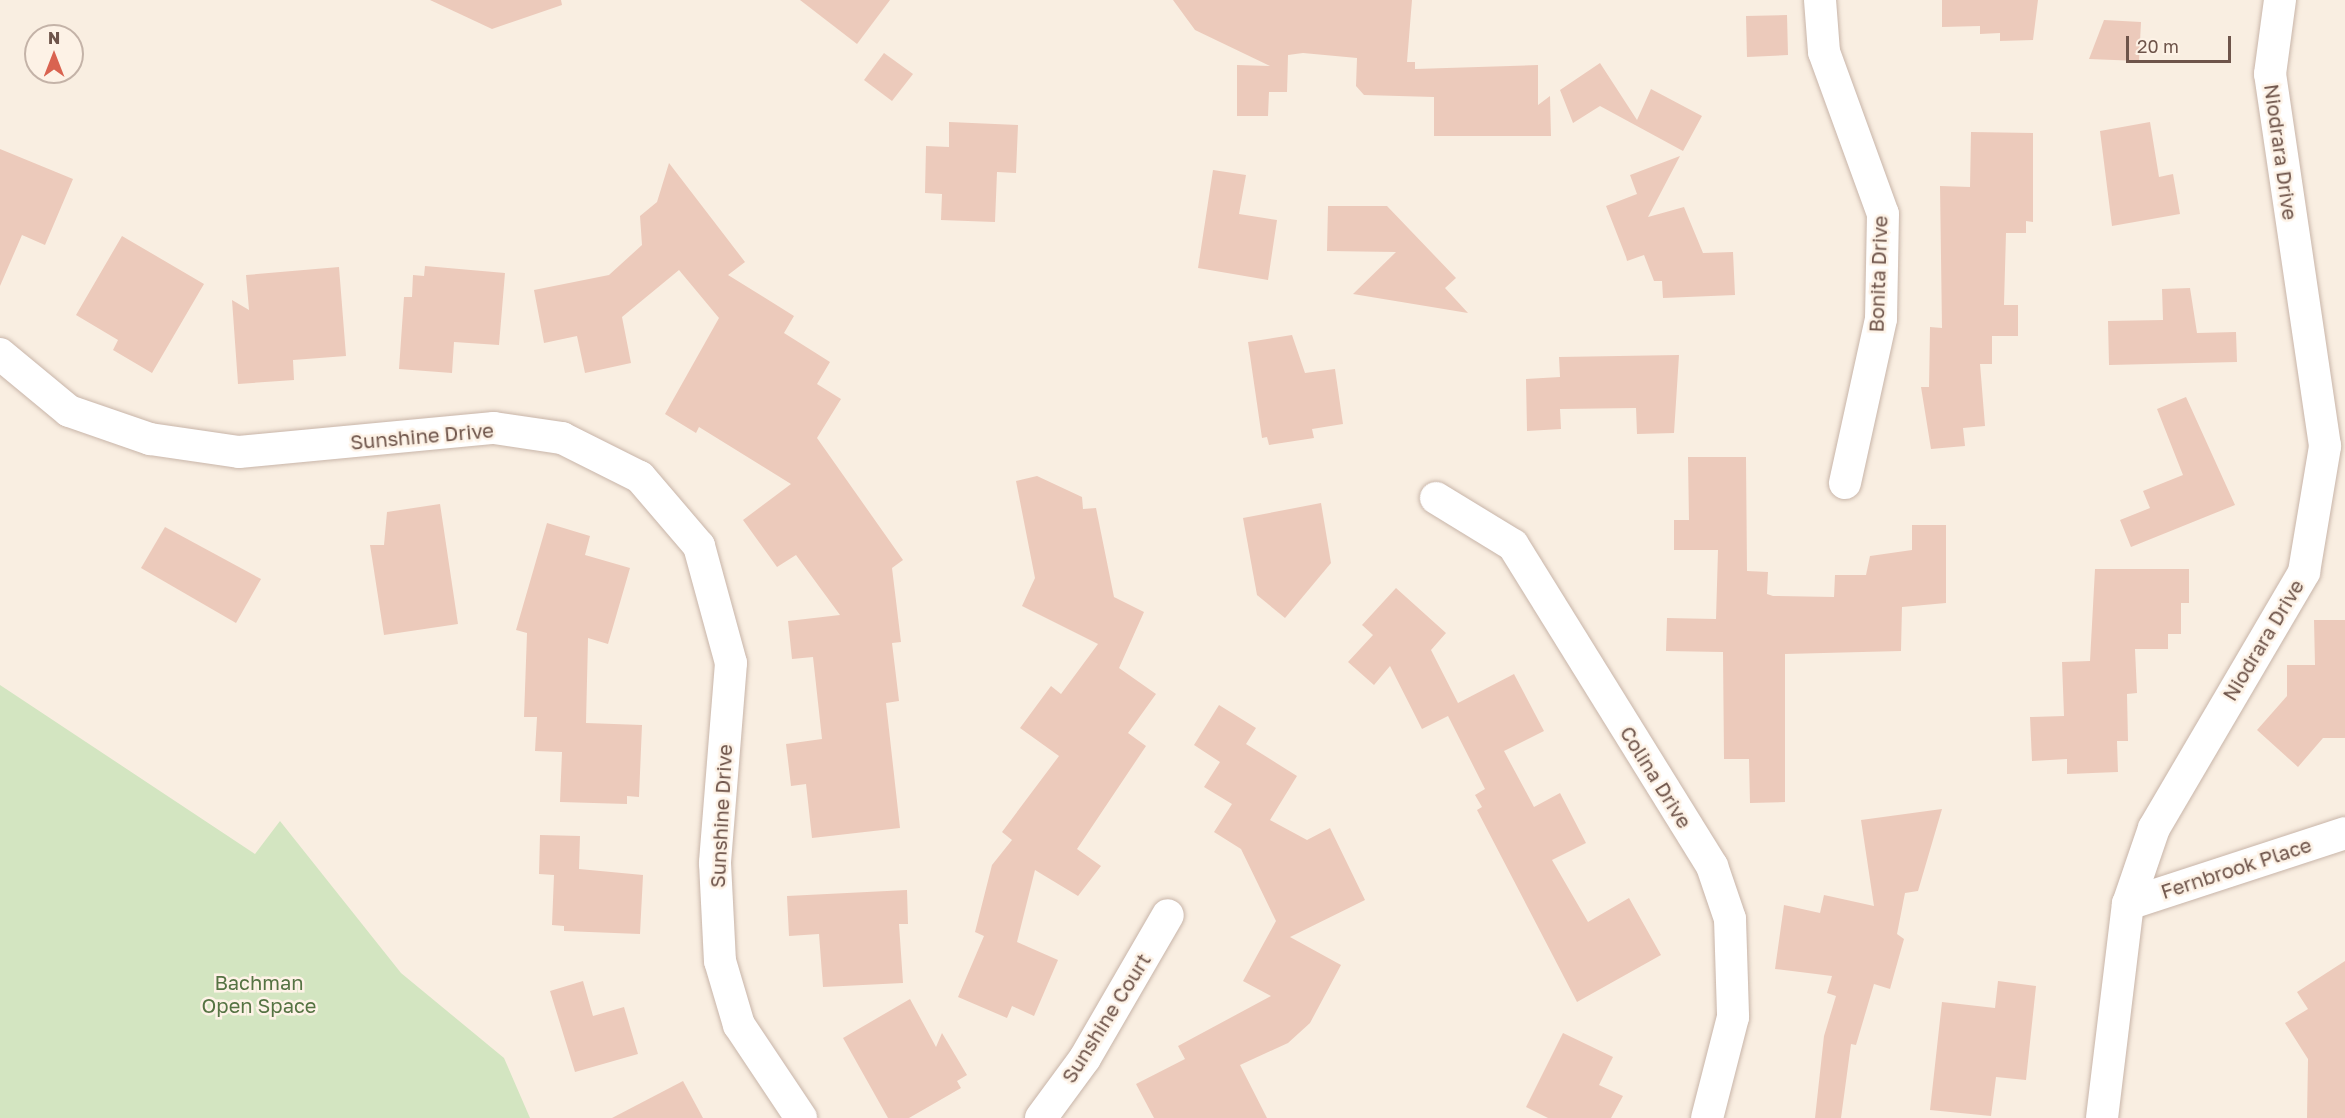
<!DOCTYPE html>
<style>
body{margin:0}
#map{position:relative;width:2345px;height:1118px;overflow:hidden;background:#f9eee1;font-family:"Golos Text",sans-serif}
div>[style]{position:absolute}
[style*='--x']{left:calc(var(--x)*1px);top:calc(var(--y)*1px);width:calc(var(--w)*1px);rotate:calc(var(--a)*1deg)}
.green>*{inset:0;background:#d3e5c1}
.building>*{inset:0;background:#eccabb}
.roads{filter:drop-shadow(0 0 2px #c8b5a9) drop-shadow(0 0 2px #c8b5a9)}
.street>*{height:32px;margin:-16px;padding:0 16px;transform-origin:16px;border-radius:16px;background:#fff}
span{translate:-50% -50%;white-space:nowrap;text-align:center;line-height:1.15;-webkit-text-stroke:5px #fdf2e6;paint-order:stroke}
.street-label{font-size:20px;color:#6e544a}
.park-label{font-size:20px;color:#557343}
.north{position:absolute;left:24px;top:24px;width:60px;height:60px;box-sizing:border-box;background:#fdf2e6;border:2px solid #c4b3a8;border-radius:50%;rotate:0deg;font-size:16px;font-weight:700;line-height:24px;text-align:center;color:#6e544a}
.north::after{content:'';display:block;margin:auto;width:21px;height:27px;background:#d96350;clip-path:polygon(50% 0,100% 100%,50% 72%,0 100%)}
.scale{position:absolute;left:2126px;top:36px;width:105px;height:27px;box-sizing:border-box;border:3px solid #6e544a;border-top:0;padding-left:8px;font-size:18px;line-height:21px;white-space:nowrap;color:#6e544a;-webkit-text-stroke:4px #fdf2e6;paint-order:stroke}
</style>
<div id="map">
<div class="green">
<div style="clip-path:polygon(0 685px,255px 854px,280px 821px,401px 973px,504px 1058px,530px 1118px,0 1118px)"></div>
</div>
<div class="building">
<div style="clip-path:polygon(430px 0,561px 0,562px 5px,492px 29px)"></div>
<div style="clip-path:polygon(800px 0,890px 0,857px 44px)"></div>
<div style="clip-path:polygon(1173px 0,1412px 0,1407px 62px,1415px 62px,1415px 69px,1538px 65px,1538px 105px,1550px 96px,1551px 136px,1434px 136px,1434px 97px,1364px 95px,1356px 86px,1357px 58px,1303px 53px,1288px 55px,1287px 92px,1269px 92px,1268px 116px,1237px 116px,1237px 65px,1270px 66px,1195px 30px)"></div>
<div style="clip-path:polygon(1942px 0,2038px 0,2033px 40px,2000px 41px,2000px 33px,1980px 34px,1980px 26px,1942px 27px)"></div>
<div style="clip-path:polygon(1787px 15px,1788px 55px,1747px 57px,1746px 16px)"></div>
<div style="clip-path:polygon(2104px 20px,2141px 22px,2139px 61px,2089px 59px)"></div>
<div style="clip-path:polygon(884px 53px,913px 74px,892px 101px,864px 80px)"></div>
<div style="clip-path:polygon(1600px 63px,1637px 120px,1651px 89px,1702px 116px,1683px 151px,1600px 106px,1573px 123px,1560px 90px)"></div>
<div style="clip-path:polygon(949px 122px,1018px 125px,1016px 173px,997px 172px,995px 222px,941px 220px,942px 194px,925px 193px,926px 146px,949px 147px)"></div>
<div style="clip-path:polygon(2150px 122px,2159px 177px,2173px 174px,2180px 214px,2112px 226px,2100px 131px)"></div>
<div style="clip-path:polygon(1971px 132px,2033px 133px,2033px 222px,2026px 221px,2026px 233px,2006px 233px,2004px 305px,2018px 305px,2018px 336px,1992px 336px,1992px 364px,1980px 364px,1985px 426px,1963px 428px,1965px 446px,1931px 449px,1921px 387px,1929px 387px,1930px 327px,1942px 328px,1940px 186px,1970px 187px)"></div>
<div style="clip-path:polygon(0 149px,73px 179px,45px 245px,22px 235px,0 286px)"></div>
<div style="clip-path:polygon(1680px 156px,1648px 217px,1684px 207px,1703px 253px,1733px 252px,1735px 295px,1663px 298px,1662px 281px,1654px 281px,1644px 255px,1627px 261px,1626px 257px,1606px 206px,1637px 194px,1630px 175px)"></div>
<div style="clip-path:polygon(669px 163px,745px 262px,728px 275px,794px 316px,784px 333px,830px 362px,817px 384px,841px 399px,817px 438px,903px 560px,892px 568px,901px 642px,892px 643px,899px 701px,886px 703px,900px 828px,812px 838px,806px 784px,791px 786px,786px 744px,822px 739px,813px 657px,792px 659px,788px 621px,840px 615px,796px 555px,777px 567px,743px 520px,791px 484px,699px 427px,696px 433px,665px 414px,719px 318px,679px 270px,622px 317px,631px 363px,585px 373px,577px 336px,544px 343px,534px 290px,609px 275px,642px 245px,640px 216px,657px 202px)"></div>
<div style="clip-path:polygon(1213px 170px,1246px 175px,1239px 214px,1277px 220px,1268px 280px,1198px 268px)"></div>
<div style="clip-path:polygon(1328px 206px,1387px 206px,1456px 278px,1445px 288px,1468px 313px,1353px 294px,1396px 252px,1327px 251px)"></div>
<div style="clip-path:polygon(122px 236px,204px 284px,152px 373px,113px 350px,118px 340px,76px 315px)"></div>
<div style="clip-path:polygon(425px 266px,505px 273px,499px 345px,454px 342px,452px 373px,399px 369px,404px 297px,412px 297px,413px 275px,424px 276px)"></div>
<div style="clip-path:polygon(339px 267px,346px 356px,293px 360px,294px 380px,238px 384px,232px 300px,249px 310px,246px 275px)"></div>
<div style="clip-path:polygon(2190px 288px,2197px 333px,2236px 332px,2237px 362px,2109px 365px,2108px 321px,2163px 320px,2162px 289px)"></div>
<div style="clip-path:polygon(1292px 335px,1305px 373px,1335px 369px,1343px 424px,1312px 429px,1314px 438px,1269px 445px,1267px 437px,1262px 438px,1248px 342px)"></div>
<div style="clip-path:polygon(1679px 355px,1674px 433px,1637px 434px,1636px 408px,1560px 409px,1561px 429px,1527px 431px,1526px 379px,1560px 377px,1559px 357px)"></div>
<div style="clip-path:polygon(2186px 397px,2235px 505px,2131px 547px,2120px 520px,2150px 508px,2143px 491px,2183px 475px,2157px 409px)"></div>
<div style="clip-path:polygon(1688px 457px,1746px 457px,1747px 571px,1768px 572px,1767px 594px,1773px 596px,1834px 597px,1835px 575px,1866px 575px,1870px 556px,1912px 550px,1912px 525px,1946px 525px,1946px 603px,1902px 607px,1901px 651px,1785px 654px,1785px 802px,1750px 803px,1749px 759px,1724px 759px,1723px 652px,1666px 651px,1667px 618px,1716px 619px,1718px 550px,1674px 550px,1674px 520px,1689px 520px)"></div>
<div style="clip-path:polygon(1037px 476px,1082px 497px,1083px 509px,1096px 508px,1114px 597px,1144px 612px,1119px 668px,1156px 694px,1128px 733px,1146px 746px,1077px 849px,1101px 866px,1078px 896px,1035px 870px,1017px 942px,1058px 960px,1034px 1016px,1012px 1006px,1007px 1018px,958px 997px,984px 936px,975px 932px,992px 865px,1012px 840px,1002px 832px,1059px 756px,1020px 728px,1051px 686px,1061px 694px,1098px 644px,1022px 606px,1035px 578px,1016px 481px)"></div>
<div style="clip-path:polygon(1321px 503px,1331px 563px,1285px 618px,1257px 595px,1243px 518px)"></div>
<div style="clip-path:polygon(440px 504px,458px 624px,384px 635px,370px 545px,384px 545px,387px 512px)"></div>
<div style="clip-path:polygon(547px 523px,590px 536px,585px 555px,630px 568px,608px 644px,588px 638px,586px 723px,642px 725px,639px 797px,627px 796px,627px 804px,560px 802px,562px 752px,535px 751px,537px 717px,524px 717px,527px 633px,516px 630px)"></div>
<div style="clip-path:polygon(165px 527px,261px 579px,236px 623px,141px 568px)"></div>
<div style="clip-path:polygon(2095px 569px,2189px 569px,2189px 603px,2181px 603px,2181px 634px,2168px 634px,2168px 649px,2135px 649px,2137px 693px,2127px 694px,2128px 741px,2117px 741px,2118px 772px,2067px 774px,2067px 759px,2032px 761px,2030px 717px,2064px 716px,2062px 662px,2090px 661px)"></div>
<div style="clip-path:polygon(1396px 588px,1446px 633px,1431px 650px,1458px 703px,1514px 674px,1544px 731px,1504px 751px,1534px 807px,1560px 793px,1586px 843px,1552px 860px,1588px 922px,1629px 898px,1661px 955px,1577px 1002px,1477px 810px,1482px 807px,1475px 795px,1485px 789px,1448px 716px,1422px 729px,1390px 666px,1374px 685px,1348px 662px,1373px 635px,1362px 625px)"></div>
<div style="clip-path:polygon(2314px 620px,2345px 620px,2345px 738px,2323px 738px,2298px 767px,2257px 730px,2287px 696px,2287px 665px,2315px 665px)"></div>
<div style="clip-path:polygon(1219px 705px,1256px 728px,1246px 744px,1297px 776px,1270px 820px,1307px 840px,1330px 828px,1365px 900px,1290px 937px,1341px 965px,1310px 1023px,1288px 1043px,1240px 1065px,1267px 1118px,1154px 1118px,1136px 1084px,1185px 1059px,1178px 1046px,1271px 996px,1243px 981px,1276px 921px,1241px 849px,1214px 832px,1232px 804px,1204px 787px,1220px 762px,1194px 745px)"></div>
<div style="clip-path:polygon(1942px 809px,1918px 891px,1905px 893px,1897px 934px,1904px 939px,1890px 989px,1874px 984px,1856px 1045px,1851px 1044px,1841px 1118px,1815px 1118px,1824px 1036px,1836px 996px,1827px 993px,1832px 976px,1775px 969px,1784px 905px,1820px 913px,1824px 895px,1874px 906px,1861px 820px)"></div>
<div style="clip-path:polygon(540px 835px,580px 836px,579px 869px,643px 875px,640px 934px,564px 931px,564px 926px,552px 925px,554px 875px,539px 874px)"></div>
<div style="clip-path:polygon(907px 890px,908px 924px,899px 924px,903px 983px,823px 987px,819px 934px,789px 936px,787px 896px)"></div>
<div style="clip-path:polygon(2345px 961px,2345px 1118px,2307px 1118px,2308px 1059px,2285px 1023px,2308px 1009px,2297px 992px)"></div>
<div style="clip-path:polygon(583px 981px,593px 1016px,624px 1007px,638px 1054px,575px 1072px,550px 991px)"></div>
<div style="clip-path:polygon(1998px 981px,2036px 986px,2026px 1080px,1996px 1077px,1991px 1116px,1930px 1110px,1942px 1002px,1995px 1008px)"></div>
<div style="clip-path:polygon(910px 999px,936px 1047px,942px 1033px,967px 1075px,957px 1081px,961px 1088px,909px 1118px,888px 1118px,843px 1038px)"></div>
<div style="clip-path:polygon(1563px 1033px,1613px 1057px,1599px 1085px,1623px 1096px,1611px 1118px,1548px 1118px,1526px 1107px)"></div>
<div style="clip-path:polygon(683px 1081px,703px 1118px,612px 1118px)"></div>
</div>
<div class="roads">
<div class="street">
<div style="--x:1820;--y:0;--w:52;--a:85.6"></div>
<div style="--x:1824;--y:52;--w:172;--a:70"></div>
<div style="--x:1883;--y:214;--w:105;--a:91.1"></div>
<div style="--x:1881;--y:319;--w:168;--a:102.4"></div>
<div style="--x:0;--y:354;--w:89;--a:39.6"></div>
<div style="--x:69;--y:411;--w:86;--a:19.1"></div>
<div style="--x:150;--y:439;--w:90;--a:8.3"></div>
<div style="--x:239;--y:452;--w:256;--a:-5.4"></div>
<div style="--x:494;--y:428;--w:69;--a:8.4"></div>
<div style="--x:562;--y:438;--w:87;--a:26.6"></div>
<div style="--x:640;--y:477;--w:91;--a:49.5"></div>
<div style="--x:699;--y:546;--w:121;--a:74.7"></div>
<div style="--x:731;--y:663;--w:201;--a:94.6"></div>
<div style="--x:715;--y:863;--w:98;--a:87.1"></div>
<div style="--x:720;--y:961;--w:67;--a:73.5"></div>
<div style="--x:739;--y:1025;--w:112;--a:56.3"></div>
<div style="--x:1436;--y:498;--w:90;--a:31.4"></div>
<div style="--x:1513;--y:545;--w:378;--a:58.2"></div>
<div style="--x:1712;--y:866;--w:56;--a:71.2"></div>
<div style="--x:1730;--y:919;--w:98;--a:88.2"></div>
<div style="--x:1733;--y:1017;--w:104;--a:104.4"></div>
<div style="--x:2128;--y:904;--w:228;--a:-18.1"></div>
<div style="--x:1041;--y:1118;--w:74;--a:-53.7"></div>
<div style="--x:1085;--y:1058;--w:165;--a:-59.9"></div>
<div style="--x:2102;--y:1118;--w:216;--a:-83.1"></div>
<div style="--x:2128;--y:904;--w:80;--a:-71.1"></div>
<div style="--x:2154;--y:828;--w:297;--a:-59.6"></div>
<div style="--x:2304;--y:572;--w:128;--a:-80.5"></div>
<div style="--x:2325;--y:446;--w:376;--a:-98.4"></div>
<div style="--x:2270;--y:74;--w:75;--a:-82.3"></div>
</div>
</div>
<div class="street-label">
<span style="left:2281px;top:152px;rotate:82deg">Niodrara Drive</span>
<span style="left:1878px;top:274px;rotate:-88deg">Bonita Drive</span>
<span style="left:422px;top:436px;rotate:-5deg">Sunshine Drive</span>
<span style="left:2263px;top:640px;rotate:-59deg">Niodrara Drive</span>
<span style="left:1656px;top:777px;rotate:58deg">Colina Drive</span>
<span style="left:721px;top:816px;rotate:-87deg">Sunshine Drive</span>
<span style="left:2236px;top:868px;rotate:-18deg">Fernbrook Place</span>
<span style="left:1106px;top:1018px;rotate:-58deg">Sunshine Court</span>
</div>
<div class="park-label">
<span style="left:259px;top:994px">Bachman<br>Open Space</span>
</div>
<div class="north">N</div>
<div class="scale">20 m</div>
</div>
